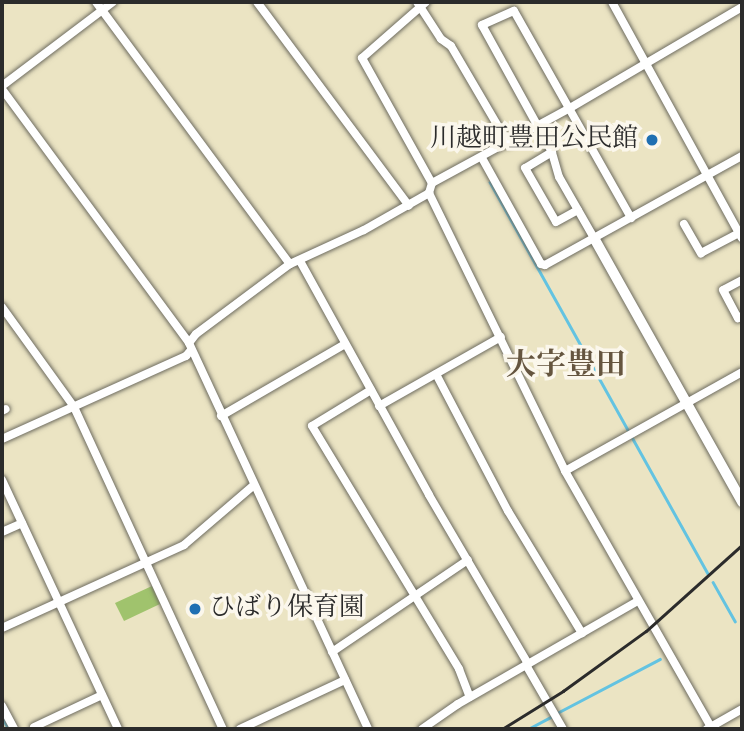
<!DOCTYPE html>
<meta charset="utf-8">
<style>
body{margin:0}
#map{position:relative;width:744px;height:731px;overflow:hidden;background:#ebe4c3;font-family:Vollkorn,"Noto Serif JP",serif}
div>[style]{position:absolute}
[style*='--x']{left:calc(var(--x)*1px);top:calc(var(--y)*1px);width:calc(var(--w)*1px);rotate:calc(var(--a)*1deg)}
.green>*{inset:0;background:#a0c36d}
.stream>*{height:2.5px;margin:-1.25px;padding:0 1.25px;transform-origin:1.25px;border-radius:1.25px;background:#63c3e1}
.roads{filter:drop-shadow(0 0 2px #6e6c60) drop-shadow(0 0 2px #6e6c60)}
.minor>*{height:8px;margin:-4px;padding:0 4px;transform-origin:4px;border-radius:4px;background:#fff}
.tertiary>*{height:10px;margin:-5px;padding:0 5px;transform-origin:5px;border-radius:5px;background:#fff}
.rail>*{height:2.5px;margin:-1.25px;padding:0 1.25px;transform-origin:1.25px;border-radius:1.25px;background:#2b2b2b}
.dots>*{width:19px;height:19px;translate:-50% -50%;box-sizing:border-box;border:4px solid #fbf7ec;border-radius:50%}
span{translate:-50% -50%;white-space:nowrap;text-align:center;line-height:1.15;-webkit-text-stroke:7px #fbf7ec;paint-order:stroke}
.poi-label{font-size:26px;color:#2b2b2b}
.right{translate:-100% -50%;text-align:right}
.left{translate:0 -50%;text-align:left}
.quarter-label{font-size:30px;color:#65553f;font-weight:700}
.frame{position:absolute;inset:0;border:4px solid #2b2b2b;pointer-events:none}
</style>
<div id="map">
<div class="green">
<div style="clip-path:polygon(152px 586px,160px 604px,124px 621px,115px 603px)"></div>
</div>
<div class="stream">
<div style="--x:490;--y:182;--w:448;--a:60.9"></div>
<div style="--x:713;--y:582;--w:45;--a:60.6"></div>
<div style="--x:557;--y:713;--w:116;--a:-27.7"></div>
<div style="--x:2;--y:717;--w:14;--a:60"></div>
<div style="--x:528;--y:729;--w:27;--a:-28"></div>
</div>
<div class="roads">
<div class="minor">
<div style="--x:96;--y:2;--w:326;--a:53.5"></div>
<div style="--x:257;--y:2;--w:254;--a:53.3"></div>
<div style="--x:417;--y:2;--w:44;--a:57"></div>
<div style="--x:441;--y:39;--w:12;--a:35"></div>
<div style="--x:451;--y:46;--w:113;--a:59.6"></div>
<div style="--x:426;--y:2;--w:85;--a:138.8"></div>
<div style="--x:362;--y:58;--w:143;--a:60.8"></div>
<div style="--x:432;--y:183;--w:10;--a:107"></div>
<div style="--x:429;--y:193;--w:309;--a:63.9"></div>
<div style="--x:565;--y:471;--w:297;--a:60.3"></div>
<div style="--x:612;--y:2;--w:269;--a:61.2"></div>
<div style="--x:2;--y:86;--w:139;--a:-37.1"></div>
<div style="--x:2;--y:89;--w:315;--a:53.6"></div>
<div style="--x:189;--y:343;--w:425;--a:65.1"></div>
<div style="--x:552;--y:152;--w:31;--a:149"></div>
<div style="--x:525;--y:168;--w:62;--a:60.1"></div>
<div style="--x:556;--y:222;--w:25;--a:-29"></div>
<div style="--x:482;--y:158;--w:121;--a:60.9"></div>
<div style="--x:541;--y:264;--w:4;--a:14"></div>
<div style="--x:545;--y:265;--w:225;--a:-29"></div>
<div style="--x:432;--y:183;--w:157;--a:-28.5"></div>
<div style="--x:570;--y:108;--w:199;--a:-30.4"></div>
<div style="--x:684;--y:224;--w:34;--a:60"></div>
<div style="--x:701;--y:253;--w:43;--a:-27.8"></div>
<div style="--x:594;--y:238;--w:70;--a:-119.8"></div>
<div style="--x:559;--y:177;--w:26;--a:-106"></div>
<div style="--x:552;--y:152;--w:145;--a:-118.9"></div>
<div style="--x:482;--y:25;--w:35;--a:-24"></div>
<div style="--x:514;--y:11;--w:238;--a:60.5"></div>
<div style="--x:300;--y:261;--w:267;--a:61.1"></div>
<div style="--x:429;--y:495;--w:196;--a:59.6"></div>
<div style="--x:742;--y:280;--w:21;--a:152"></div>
<div style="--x:723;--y:290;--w:32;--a:62"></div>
<div style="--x:738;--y:318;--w:4;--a:-27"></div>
<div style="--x:2;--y:307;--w:123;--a:54.2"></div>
<div style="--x:74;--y:407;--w:355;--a:65.2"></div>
<div style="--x:189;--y:343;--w:11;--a:-52"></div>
<div style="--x:196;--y:334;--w:117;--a:-36.7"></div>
<div style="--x:290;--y:264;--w:81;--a:-24.7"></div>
<div style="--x:364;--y:230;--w:75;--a:-29.6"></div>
<div style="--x:436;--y:374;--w:155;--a:62.3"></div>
<div style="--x:508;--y:511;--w:143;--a:58.8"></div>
<div style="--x:371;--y:390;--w:69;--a:148.6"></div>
<div style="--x:312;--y:426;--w:284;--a:58.8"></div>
<div style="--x:459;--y:669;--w:30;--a:69"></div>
<div style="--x:379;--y:406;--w:140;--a:-29.5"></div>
<div style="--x:2;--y:411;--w:4;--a:-27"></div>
<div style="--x:221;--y:416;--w:143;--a:-30.1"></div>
<div style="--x:2;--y:439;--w:202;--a:-24.3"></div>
<div style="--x:186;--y:356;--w:8;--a:-50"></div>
<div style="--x:565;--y:471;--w:203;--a:-29.2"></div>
<div style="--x:2;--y:480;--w:275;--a:65"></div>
<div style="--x:2;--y:532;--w:22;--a:-24"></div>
<div style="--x:2;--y:628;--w:200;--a:-24.5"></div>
<div style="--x:184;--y:545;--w:92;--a:-40.6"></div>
<div style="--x:332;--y:652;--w:164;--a:-34.1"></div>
<div style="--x:526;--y:665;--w:74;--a:60"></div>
<div style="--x:2;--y:706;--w:26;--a:62"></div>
<div style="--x:34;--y:727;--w:75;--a:-25.2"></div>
<div style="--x:240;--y:729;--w:116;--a:-25"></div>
<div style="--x:422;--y:729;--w:44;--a:-34.8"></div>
<div style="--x:458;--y:704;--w:207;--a:-29.8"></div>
<div style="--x:707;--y:729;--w:40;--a:-29.7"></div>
</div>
<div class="tertiary">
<div style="--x:594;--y:238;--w:303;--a:60.7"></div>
</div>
</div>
<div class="rail">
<div style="--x:502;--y:729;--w:72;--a:-31.9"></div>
<div style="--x:563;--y:691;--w:102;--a:-35.9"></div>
<div style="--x:646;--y:631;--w:129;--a:-41.9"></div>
</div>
<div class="dots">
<div style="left:652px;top:140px;background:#1f6fb2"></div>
<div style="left:195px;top:609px;background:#1f6fb2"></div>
</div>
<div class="poi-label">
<span class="right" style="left:638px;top:140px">川越町豊田公民館</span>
<span class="left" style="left:209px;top:609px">ひばり保育園</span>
</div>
<div class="quarter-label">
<span style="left:566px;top:366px">大字豊田</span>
</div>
<div class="frame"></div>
</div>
